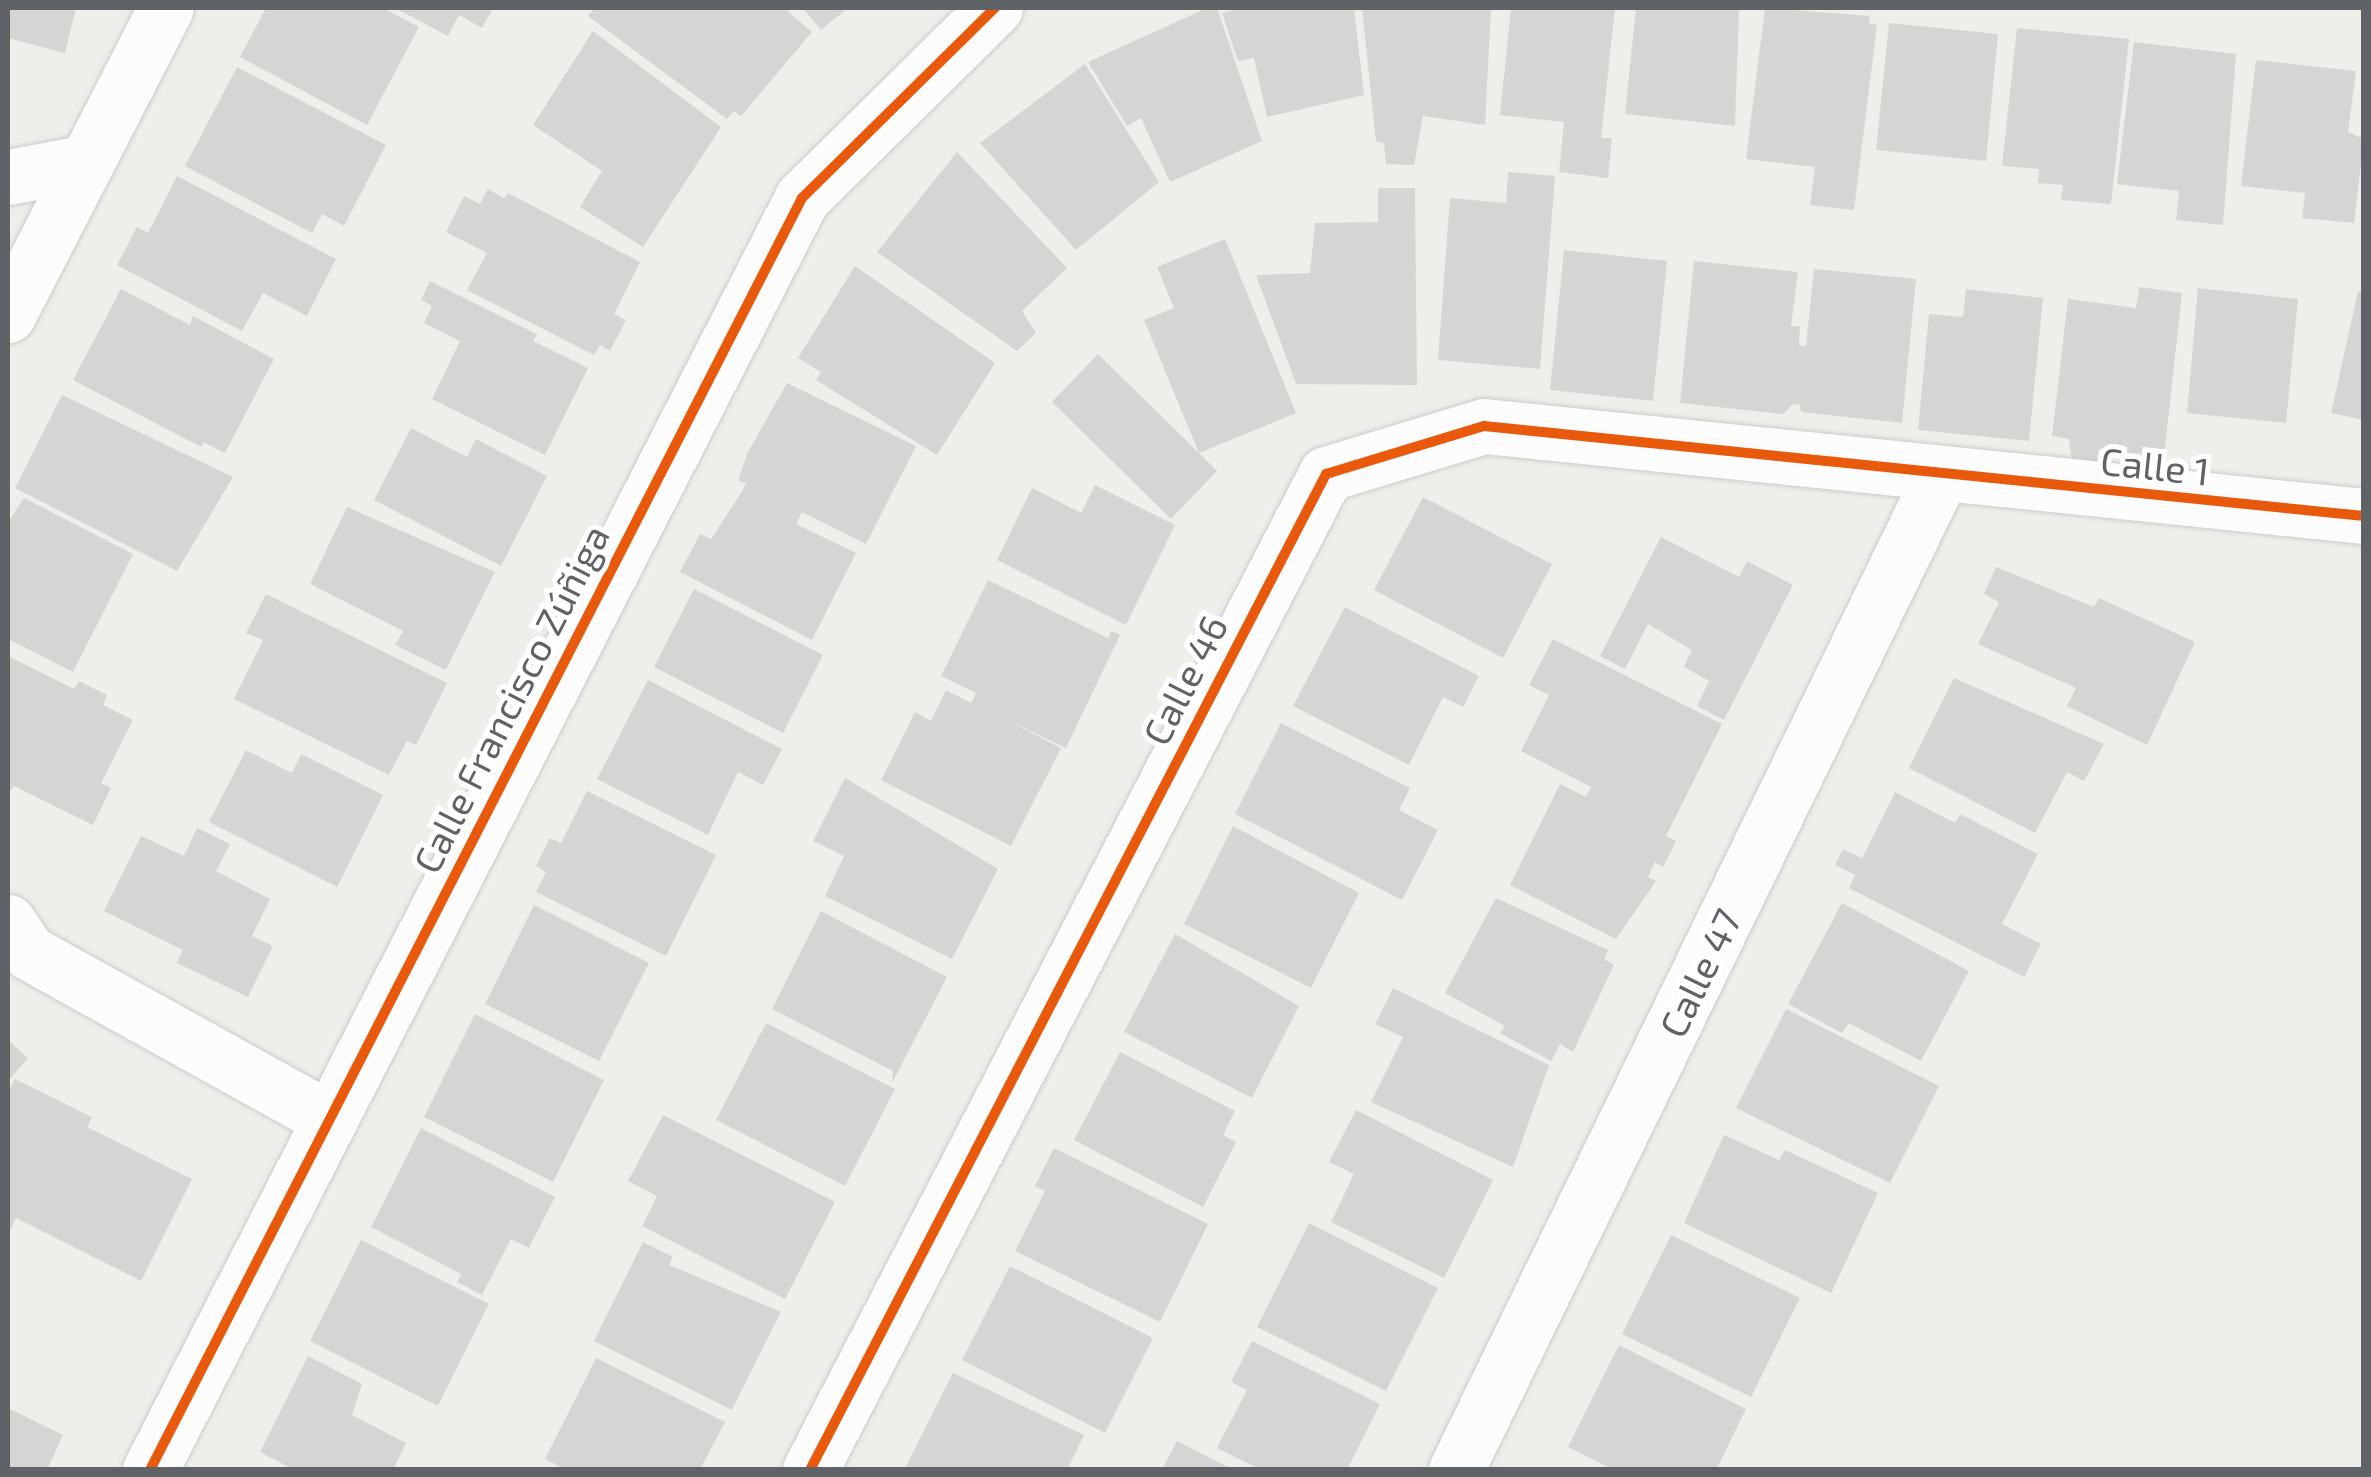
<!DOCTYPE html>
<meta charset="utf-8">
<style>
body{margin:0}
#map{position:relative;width:2371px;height:1477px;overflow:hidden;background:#efeeea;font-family:"Exo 2",sans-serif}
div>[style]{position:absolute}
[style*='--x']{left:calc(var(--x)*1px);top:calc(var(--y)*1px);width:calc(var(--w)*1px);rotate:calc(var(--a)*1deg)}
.building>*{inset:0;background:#d6d5d3}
.roads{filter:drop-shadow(0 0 2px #cbcccc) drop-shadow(0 0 2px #cbcccc)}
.minor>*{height:55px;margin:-27.5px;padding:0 27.5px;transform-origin:27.5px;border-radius:27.5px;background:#fdfcfc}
.cycleway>*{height:10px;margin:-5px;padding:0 5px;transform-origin:5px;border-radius:5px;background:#e8590c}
span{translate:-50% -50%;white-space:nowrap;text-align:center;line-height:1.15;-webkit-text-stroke:10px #fff;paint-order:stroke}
.street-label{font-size:38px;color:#5f6368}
.frame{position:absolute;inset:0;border:10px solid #5f6368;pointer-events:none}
</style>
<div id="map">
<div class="building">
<div style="clip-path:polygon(8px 8px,76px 8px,65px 53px,8px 38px)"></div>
<div style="clip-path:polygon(266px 8px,383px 8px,419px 27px,367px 125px,240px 57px)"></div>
<div style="clip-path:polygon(395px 8px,493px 8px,482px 28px,459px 15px,448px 36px)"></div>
<div style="clip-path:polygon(595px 8px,784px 8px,812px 32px,741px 116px,734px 111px,727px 119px,588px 16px)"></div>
<div style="clip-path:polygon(803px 8px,848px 8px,821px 30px)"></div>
<div style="clip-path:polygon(1207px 8px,1217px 8px,1262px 141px,1170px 182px,1141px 118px,1127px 126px,1088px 62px)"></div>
<div style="clip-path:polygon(1241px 8px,1354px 8px,1364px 95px,1267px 117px,1254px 58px,1238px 61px,1222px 13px)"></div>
<div style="clip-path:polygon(1362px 8px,1491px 8px,1485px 125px,1423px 116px,1414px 165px,1386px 164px,1384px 143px,1376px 141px)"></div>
<div style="clip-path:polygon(1511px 8px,1615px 8px,1601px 138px,1612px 138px,1608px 178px,1559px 172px,1564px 122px,1500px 115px)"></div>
<div style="clip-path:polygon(1636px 8px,1739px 8px,1735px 126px,1625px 114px)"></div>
<div style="clip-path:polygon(1765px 8px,1870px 16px,1869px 23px,1877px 25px,1854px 210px,1810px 205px,1815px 167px,1746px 159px)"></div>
<div style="clip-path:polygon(1889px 23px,1998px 34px,1986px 161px,1876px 150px)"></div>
<div style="clip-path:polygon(2017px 28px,2129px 39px,2111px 204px,2061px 200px,2063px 185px,2038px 183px,2039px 169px,2002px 166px)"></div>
<div style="clip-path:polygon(593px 31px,721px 127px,643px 247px,580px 207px,602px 171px,533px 125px)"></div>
<div style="clip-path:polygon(2134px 42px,2236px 54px,2223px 225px,2176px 220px,2179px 191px,2117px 184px)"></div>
<div style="clip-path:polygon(2256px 60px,2356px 71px,2348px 132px,2364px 139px,2354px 223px,2302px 218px,2305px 193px,2241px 186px)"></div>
<div style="clip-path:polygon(1085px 64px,1159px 182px,1076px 250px,980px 143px)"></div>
<div style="clip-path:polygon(237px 67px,386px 145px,344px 226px,322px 214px,312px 233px,185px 166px)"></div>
<div style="clip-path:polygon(957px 152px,1067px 268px,1022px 311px,1036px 333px,1017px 351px,877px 252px)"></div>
<div style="clip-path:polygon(1508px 172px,1555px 176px,1540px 369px,1438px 360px,1450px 198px,1506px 203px)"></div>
<div style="clip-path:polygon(177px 176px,336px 259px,307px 316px,263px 293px,242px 331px,117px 265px,137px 227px,148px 233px)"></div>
<div style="clip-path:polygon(1378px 188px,1415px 188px,1417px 385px,1296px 384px,1256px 275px,1310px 273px,1315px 223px,1378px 222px)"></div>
<div style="clip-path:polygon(488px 189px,504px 198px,508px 193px,640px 262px,614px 314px,626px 320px,610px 351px,600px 345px,594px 355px,467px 290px,487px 253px,446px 232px,464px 196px,480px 204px)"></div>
<div style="clip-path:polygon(1225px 239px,1296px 413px,1199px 453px,1217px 471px,1171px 519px,1052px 402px,1098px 354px,1199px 453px,1144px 320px,1174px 308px,1157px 267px)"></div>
<div style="clip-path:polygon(1564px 250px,1667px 261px,1653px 401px,1550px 390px)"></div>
<div style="clip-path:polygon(1694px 261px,1798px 272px,1791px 326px,1800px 327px,1799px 345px,1806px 346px,1814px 269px,1916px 279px,1902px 423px,1801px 412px,1800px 405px,1793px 404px,1783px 414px,1680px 403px)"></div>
<div style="clip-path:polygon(855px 266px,995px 363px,937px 455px,816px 380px,821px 372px,798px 358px)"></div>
<div style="clip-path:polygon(430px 281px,537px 334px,533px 341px,588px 368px,545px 455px,432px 399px,460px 341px,424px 323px,432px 306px,421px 300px)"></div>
<div style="clip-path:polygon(2139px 287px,2182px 293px,2164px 457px,2099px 449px,2094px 472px,2072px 460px,2069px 439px,2052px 436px,2068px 299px,2136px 308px)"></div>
<div style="clip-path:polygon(2198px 288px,2298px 299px,2286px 423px,2187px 413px)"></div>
<div style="clip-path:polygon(121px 289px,190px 325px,193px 316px,274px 359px,225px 453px,203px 442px,201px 447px,73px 380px)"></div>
<div style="clip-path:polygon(1966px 289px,2043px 298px,2029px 441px,1918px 430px,1929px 314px,1963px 317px)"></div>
<div style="clip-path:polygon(2358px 291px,2364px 292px,2364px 420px,2331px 413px)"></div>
<div style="clip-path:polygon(787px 383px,916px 446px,866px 544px,802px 512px,796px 524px,856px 553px,812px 640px,680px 572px,700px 534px,711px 539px,741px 493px,746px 484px,738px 480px,748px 452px)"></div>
<div style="clip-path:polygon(62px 395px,233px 477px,177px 571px,15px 488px)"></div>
<div style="clip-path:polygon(411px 428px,467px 457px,476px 439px,547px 476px,501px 566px,374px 500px)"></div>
<div style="clip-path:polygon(1095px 485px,1175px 525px,1126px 625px,997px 560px,1032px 488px,1081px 513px)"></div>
<div style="clip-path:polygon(1423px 497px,1552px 564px,1503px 658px,1374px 590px)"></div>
<div style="clip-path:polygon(24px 498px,133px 554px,73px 672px,8px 639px,8px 522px)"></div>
<div style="clip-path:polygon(347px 507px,495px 572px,446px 670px,395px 645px,403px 631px,310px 584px)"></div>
<div style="clip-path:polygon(1661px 537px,1739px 577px,1747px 561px,1793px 585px,1724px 720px,1697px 706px,1709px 681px,1684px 667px,1692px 650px,1648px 624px,1625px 669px,1600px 656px)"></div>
<div style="clip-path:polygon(1996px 567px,2094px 607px,2099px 598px,2195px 642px,2147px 745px,2067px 706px,2076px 688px,1978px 644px,1999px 602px,1984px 594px)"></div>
<div style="clip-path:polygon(988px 580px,1108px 638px,1111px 631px,1120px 635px,1066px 748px,1003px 718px,1061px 748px,1011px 846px,881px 780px,915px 712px,931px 721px,946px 690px,971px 703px,976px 693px,941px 676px)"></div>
<div style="clip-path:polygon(694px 589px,823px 655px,783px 733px,654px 667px)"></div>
<div style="clip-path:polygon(266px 594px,447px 683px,416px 745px,407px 741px,389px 775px,234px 699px,263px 640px,246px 633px)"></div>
<div style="clip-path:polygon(1345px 607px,1479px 676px,1463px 707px,1443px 697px,1409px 765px,1293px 706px)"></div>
<div style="clip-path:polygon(1553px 639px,1722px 724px,1666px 836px,1676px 841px,1663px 867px,1655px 862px,1648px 877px,1656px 881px,1616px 939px,1510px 885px,1560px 784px,1586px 797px,1591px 787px,1521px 751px,1549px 695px,1529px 685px)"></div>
<div style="clip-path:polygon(8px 656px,74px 689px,79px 681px,107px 695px,103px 705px,133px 720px,101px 783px,111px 788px,93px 825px,14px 786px,8px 793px)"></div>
<div style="clip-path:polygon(1954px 678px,2104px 744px,2084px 781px,2067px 772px,2035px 833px,1909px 768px)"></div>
<div style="clip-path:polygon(648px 680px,782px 749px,763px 785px,738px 772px,708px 835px,597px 779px)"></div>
<div style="clip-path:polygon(1281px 723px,1410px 788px,1399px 810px,1438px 830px,1402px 900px,1235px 814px)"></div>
<div style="clip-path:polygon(246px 750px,292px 773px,301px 754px,383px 795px,337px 887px,209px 822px)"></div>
<div style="clip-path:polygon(845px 778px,998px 869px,952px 959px,825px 896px,844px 856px,813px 841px)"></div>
<div style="clip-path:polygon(587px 791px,716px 855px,666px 956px,536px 892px,546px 872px,536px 866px,550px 838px,561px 843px)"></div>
<div style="clip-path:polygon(1895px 792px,1955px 823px,1960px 814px,2038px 854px,2002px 924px,2041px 944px,2024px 977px,1849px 888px,1855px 875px,1835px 865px,1843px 849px,1862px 858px)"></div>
<div style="clip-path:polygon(1233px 826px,1359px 893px,1311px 988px,1184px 924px)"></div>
<div style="clip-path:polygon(197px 828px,230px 844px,216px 871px,270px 899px,252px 936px,273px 946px,248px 997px,177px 963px,183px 950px,104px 911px,141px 836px,184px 856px)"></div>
<div style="clip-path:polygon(1496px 898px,1608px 950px,1604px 959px,1614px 965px,1573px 1052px,1560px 1044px,1551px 1061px,1500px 1033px,1505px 1026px,1445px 993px)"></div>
<div style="clip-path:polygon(1842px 903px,1969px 971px,1921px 1061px,1849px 1023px,1842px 1033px,1788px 1004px)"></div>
<div style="clip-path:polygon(534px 905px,649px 963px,599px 1061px,485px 1004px)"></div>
<div style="clip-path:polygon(821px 911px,947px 977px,892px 1083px,893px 1071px,772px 1009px)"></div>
<div style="clip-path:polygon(1175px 934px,1299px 1006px,1252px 1098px,1124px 1032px)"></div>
<div style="clip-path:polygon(1393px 988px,1549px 1065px,1513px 1167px,1371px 1102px,1403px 1037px,1375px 1024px)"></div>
<div style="clip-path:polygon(1786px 1009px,1939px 1086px,1890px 1183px,1736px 1108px)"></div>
<div style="clip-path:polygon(475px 1014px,604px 1080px,553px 1182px,424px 1117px)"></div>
<div style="clip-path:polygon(766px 1023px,895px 1089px,845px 1186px,716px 1120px)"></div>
<div style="clip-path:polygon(8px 1040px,28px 1058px,8px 1081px)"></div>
<div style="clip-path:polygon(1120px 1052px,1235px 1111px,1223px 1135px,1236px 1142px,1203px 1207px,1074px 1140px)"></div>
<div style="clip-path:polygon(15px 1079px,92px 1117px,87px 1127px,192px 1179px,141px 1281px,16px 1218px,8px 1235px,8px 1092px)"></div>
<div style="clip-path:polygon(1356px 1110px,1493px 1180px,1444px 1278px,1331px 1222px,1354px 1174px,1329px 1162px)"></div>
<div style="clip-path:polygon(663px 1115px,835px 1202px,785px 1299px,642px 1226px,657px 1196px,628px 1181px)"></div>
<div style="clip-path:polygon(421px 1128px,555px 1197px,529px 1248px,511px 1239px,482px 1295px,457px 1282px,461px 1274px,371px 1227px)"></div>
<div style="clip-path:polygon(1724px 1135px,1779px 1160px,1785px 1150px,1878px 1193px,1831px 1293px,1684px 1223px)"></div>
<div style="clip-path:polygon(1054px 1148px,1208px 1224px,1160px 1322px,1015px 1251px,1045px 1191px,1035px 1186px)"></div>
<div style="clip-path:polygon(1309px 1223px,1438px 1288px,1386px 1391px,1257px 1327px)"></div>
<div style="clip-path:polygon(1671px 1235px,1800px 1298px,1751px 1397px,1622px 1334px)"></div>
<div style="clip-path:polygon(361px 1240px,489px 1304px,438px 1406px,310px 1341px)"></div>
<div style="clip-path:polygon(643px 1242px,673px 1257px,669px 1265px,781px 1312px,732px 1410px,594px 1341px)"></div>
<div style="clip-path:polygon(1010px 1266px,1153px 1338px,1105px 1433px,962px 1360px)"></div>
<div style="clip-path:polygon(1252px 1341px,1380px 1404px,1347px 1470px,1261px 1470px,1217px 1448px,1247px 1390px,1231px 1382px)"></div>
<div style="clip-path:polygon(1619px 1345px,1746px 1409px,1716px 1470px,1614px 1470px,1568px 1447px)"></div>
<div style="clip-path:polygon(308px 1356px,362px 1384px,352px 1415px,406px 1443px,393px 1470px,294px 1470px,260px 1452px)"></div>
<div style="clip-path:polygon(596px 1358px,725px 1422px,700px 1470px,567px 1470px,545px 1459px)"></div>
<div style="clip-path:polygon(953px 1373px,1084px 1435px,1067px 1470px,905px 1468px)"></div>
<div style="clip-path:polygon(8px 1408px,63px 1435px,47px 1470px,8px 1470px)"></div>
<div style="clip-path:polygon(1177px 1441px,1234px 1470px,1162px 1470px)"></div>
</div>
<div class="roads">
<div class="minor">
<div style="--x:8;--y:177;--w:76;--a:-10.6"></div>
<div style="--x:8;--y:315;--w:345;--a:-62.8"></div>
<div style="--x:8;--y:922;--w:36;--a:56"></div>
<div style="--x:28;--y:952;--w:344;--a:29"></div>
<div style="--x:150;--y:1470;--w:1429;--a:-62.86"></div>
<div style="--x:802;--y:198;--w:271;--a:-44.6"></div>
<div style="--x:810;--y:1470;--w:1122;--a:-62.61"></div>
<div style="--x:1326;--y:474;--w:165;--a:-16.9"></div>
<div style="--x:1484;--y:426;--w:885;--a:5.84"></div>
<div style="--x:1456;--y:1470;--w:1107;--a:-64.01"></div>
</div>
</div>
<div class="cycleway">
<div style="--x:150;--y:1470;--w:1429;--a:-62.86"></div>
<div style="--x:802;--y:198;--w:271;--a:-44.6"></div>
<div style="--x:810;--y:1470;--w:1122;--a:-62.61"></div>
<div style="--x:1326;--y:474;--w:165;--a:-16.9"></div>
<div style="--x:1484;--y:426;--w:885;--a:5.84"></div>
</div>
<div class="street-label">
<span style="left:2155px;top:466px;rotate:6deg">Calle 1</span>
<span style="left:1185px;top:680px;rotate:-63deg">Calle 46</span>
<span style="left:511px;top:699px;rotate:-63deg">Calle Francisco Zúñiga</span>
<span style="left:1700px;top:973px;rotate:-64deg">Calle 47</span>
</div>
<div class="frame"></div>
</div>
